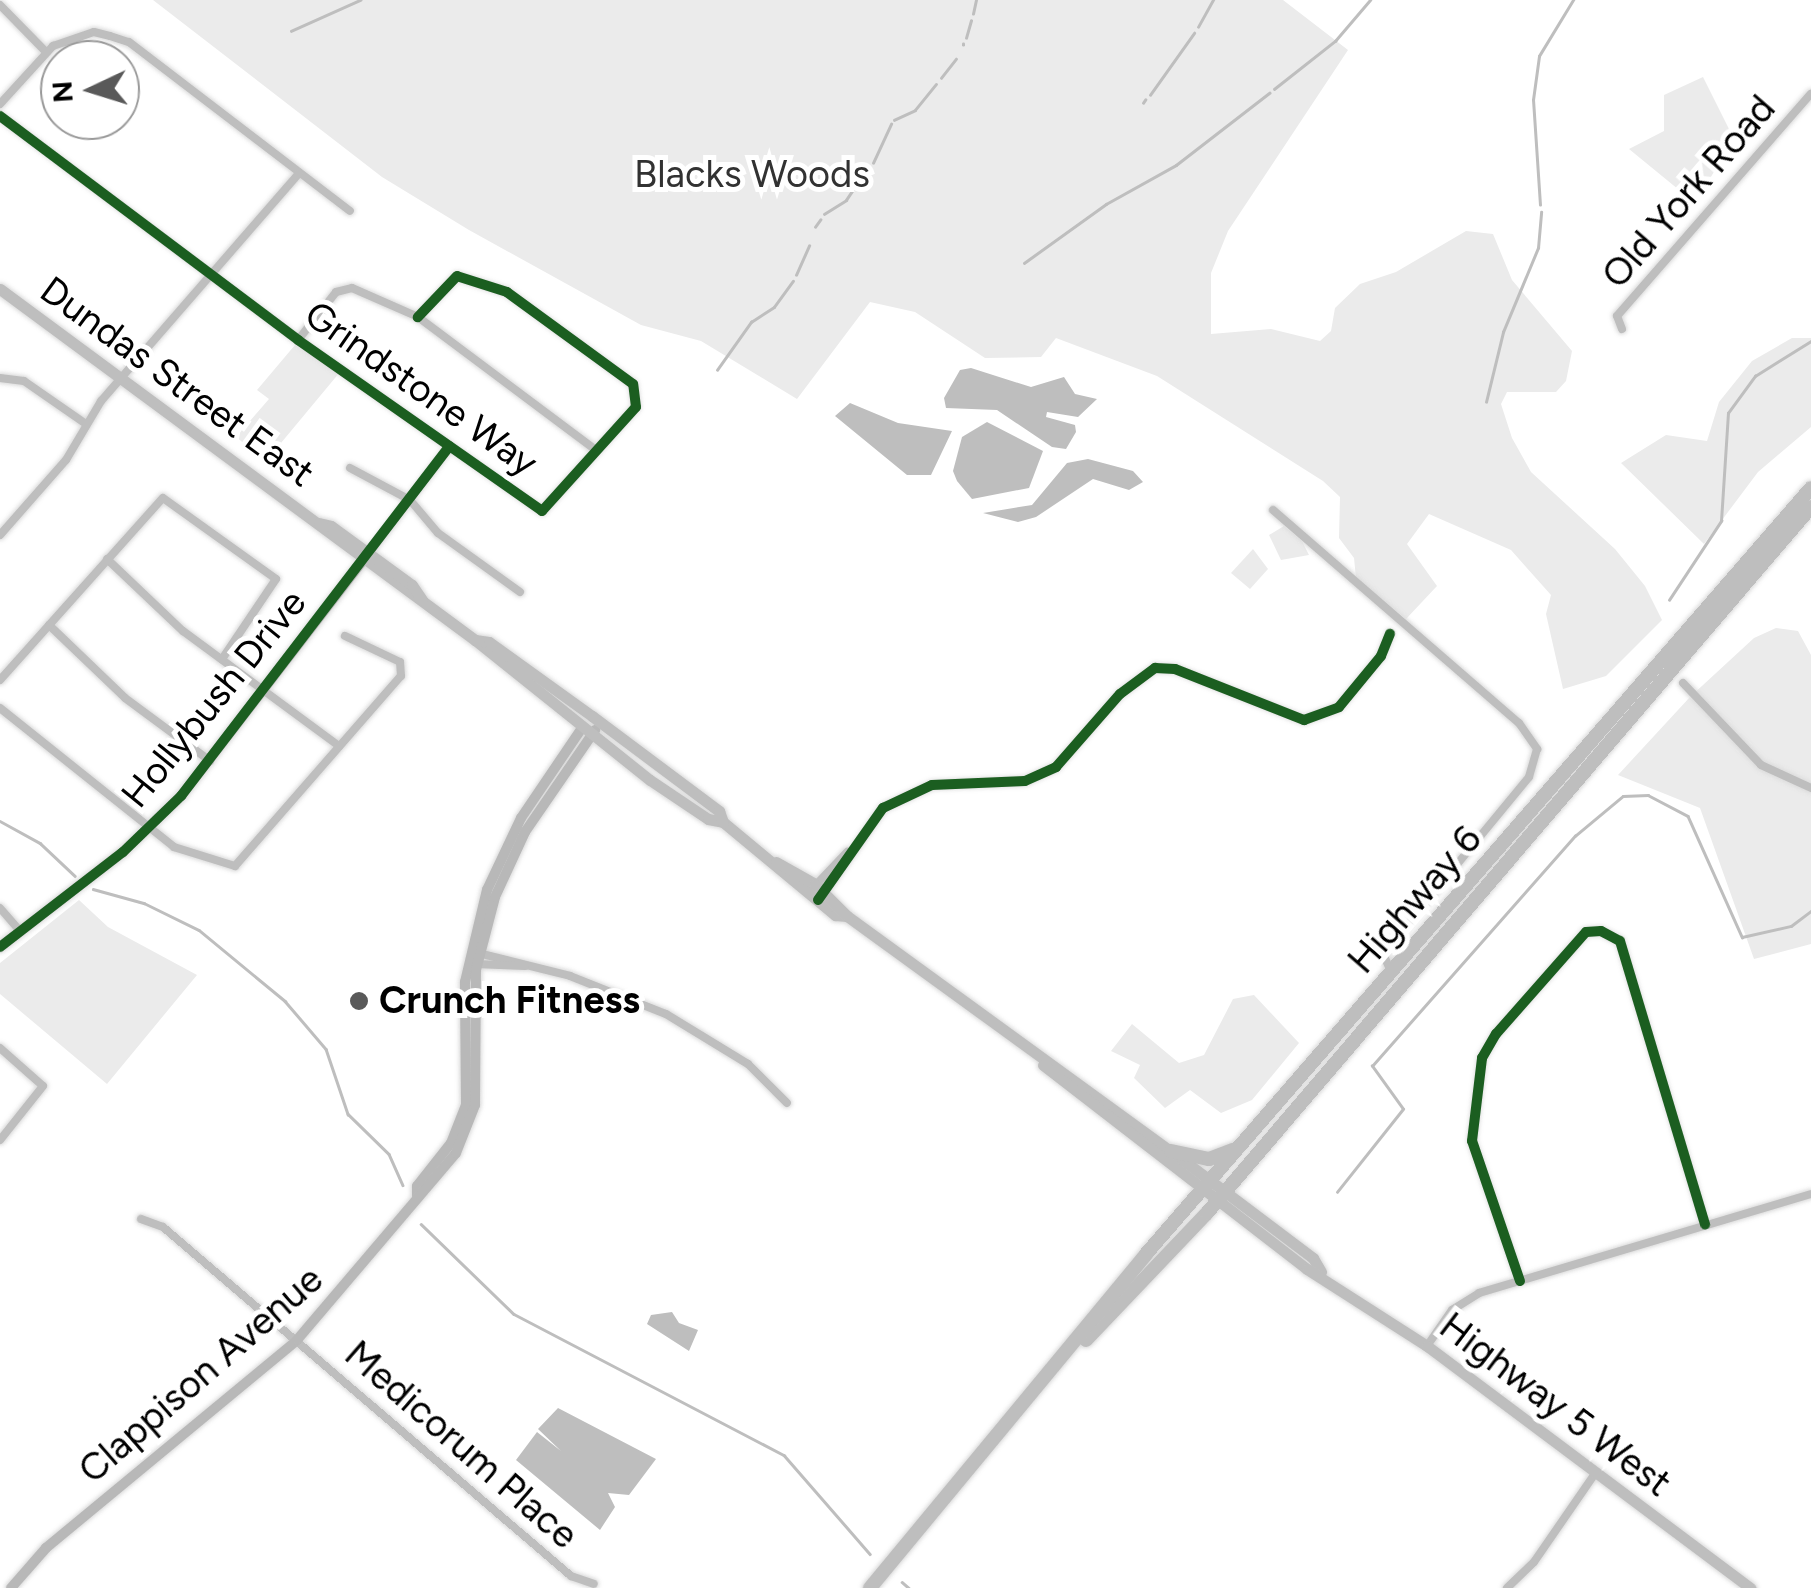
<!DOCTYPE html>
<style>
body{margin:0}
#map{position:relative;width:1811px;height:1588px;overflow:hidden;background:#fff;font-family:Figtree,sans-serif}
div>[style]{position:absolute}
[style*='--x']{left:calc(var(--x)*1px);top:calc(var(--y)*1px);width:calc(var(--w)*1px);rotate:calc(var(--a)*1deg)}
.green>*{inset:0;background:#ebebeb}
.water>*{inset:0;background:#bebebe}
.stream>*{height:2.5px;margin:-1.25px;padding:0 1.25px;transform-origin:1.25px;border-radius:1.25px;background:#bebebe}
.roads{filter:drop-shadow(0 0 2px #dbdbdb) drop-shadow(0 0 2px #dbdbdb)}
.street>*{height:8px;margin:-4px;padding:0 4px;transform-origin:4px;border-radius:4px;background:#bebebe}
.secondary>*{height:10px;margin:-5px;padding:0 5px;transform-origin:5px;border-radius:5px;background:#b8b8b8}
.primary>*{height:11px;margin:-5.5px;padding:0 5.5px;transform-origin:5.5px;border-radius:5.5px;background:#bebebe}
.highway>*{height:14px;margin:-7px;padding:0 7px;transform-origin:7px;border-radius:7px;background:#bebebe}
.cycleway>*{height:10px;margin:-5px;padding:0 5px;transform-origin:5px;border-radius:5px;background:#1b5e20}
.dots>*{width:28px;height:28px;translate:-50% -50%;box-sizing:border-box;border:5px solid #fff;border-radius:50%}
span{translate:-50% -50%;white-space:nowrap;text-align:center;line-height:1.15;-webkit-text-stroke:10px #fff;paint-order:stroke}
.park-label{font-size:38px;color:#323232}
.street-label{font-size:38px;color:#000}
.poi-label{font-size:38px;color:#000;font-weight:700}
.left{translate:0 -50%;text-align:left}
.north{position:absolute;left:40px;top:40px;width:100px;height:100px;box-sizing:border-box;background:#fff;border:2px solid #999;border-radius:50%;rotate:266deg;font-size:28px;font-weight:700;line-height:40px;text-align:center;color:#000}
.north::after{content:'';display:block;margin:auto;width:35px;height:45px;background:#595959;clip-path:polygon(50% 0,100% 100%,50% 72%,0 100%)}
</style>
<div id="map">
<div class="green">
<div style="clip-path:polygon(153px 0,1283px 0,1348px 50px,1228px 231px,1211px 273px,1211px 334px,1271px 329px,1320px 341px,1331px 331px,1335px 308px,1360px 284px,1396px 272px,1466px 231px,1493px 234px,1512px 280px,1572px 351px,1566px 381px,1556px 392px,1507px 392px,1501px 404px,1512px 438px,1531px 472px,1615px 549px,1645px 586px,1662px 620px,1606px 676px,1563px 689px,1546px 614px,1551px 595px,1511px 550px,1429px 514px,1407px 544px,1437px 586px,1406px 619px,1356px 578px,1354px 558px,1339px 538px,1340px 497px,1323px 481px,1157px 376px,1056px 338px,1041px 357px,985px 358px,915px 312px,870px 302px,797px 399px,701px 341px,641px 325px,469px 230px,382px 177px)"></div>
<div style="clip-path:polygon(1703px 77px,1734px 139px,1695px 203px,1629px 149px,1664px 131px,1664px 95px)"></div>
<div style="clip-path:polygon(1792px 338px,1811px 338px,1811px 427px,1758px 472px,1704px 544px,1621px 463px,1666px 435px,1707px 441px,1719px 402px,1752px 361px)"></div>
<div style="clip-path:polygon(295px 345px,340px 372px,266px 461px,236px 437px,269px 399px,257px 390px)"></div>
<div style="clip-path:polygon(1284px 526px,1302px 541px,1309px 555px,1281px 560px,1269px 535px)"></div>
<div style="clip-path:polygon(1253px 549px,1268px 569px,1250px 589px,1231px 573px)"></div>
<div style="clip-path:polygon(1776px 628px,1798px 631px,1811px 655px,1811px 944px,1754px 959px,1700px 808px,1618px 775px,1690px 697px,1754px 638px)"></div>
<div style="clip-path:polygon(79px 900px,108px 927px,197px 975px,107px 1084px,0 994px,0 963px)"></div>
<div style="clip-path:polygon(1254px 995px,1299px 1043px,1252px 1100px,1221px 1113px,1190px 1090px,1165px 1108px,1134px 1078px,1140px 1065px,1111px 1051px,1132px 1024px,1179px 1063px,1204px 1055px,1233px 999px)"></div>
</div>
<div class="water">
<div style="clip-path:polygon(971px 368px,1031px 387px,1064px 377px,1075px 394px,1097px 399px,1078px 417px,1047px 412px,1046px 417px,1075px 425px,1076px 432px,1066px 449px,1052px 447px,997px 410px,946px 408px,944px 398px,960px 370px)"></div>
<div style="clip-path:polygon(850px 403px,898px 423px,952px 431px,931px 475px,907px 475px,835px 416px)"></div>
<div style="clip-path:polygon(987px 422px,1043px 451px,1029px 488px,972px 499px,957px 481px,953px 471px,962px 437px)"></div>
<div style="clip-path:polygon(1088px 459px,1133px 471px,1143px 482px,1129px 490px,1093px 479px,1036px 517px,1018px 522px,983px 513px,1032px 505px,1067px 463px)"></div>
<div style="clip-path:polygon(672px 1312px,679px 1323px,698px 1330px,689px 1351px,647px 1324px,651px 1315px)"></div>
<div style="clip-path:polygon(558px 1408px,656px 1459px,629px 1495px,608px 1493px,615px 1507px,600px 1530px,516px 1460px,537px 1432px,561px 1451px,538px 1429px)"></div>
</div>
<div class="stream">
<div style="--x:973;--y:14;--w:14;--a:-78"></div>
<div style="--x:1198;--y:27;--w:31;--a:-61"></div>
<div style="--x:291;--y:31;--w:76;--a:-24.2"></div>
<div style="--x:966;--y:38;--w:18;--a:-74"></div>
<div style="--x:963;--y:45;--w:1;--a:-90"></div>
<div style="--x:941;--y:78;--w:24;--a:-52"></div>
<div style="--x:1274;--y:89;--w:78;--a:-38.2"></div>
<div style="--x:1335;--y:41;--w:54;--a:-49.5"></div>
<div style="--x:1150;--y:95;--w:76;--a:-54.6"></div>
<div style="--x:1143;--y:103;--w:4;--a:-56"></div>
<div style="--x:894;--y:120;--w:23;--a:-25"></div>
<div style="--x:915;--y:110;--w:33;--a:-51"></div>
<div style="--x:873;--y:163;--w:43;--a:-65.2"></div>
<div style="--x:1540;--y:205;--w:105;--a:-93.8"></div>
<div style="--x:1533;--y:100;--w:44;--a:-82.2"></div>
<div style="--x:1539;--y:56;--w:66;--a:-58.7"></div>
<div style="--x:824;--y:214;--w:26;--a:-32"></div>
<div style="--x:846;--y:200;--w:40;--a:-56"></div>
<div style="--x:815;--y:227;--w:9;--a:-54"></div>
<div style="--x:1024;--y:263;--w:101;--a:-35.7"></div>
<div style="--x:1106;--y:204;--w:80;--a:-29.1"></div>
<div style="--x:1176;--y:165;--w:118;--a:-37.7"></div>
<div style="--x:796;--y:275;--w:32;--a:-66"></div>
<div style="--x:717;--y:370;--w:59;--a:-54.7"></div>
<div style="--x:751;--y:322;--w:27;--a:-33"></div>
<div style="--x:774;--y:307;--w:32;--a:-54"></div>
<div style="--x:1486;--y:402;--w:72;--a:-76.3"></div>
<div style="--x:1503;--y:332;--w:91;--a:-67.4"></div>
<div style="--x:1538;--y:248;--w:36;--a:-85"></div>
<div style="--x:1669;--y:600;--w:95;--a:-56.6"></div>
<div style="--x:1721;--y:521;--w:108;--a:-86.3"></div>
<div style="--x:1728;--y:413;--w:46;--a:-53.9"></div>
<div style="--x:1755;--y:376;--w:66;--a:-32"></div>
<div style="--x:0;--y:821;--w:46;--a:28.8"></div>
<div style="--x:40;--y:843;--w:48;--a:43.3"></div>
<div style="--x:93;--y:889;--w:53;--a:15.4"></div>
<div style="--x:144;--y:903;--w:61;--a:26.1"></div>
<div style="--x:199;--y:930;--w:112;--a:39.5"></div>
<div style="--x:285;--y:1001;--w:63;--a:49.5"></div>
<div style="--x:326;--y:1049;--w:69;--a:71.3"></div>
<div style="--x:348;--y:1114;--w:57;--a:44.3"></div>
<div style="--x:389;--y:1154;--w:34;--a:66"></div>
<div style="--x:1337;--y:1192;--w:106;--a:-51.5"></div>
<div style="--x:1403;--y:1109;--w:53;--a:-125.8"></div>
<div style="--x:1372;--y:1066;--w:307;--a:-48.6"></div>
<div style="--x:1575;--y:836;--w:62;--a:-39.8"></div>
<div style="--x:1623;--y:796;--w:25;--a:-2"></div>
<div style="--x:1648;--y:795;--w:45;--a:27.7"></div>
<div style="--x:1688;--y:816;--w:133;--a:65.9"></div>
<div style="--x:1742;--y:937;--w:50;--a:-12.7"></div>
<div style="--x:1791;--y:926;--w:25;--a:-37"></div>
<div style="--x:421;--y:1224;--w:129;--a:44.1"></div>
<div style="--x:514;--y:1314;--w:305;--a:27.6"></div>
<div style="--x:784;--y:1455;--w:131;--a:49"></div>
<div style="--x:902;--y:1582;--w:9;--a:41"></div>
</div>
<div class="roads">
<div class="street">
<div style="--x:0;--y:5;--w:66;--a:45.6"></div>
<div style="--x:0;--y:104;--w:79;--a:-47.6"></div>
<div style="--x:53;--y:46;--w:43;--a:-18.9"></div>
<div style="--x:94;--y:32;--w:16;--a:14"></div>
<div style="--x:110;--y:36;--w:20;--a:18"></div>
<div style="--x:129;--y:42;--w:278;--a:37.4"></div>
<div style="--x:0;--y:116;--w:373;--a:36.9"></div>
<div style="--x:298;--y:340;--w:298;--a:35"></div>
<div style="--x:542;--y:511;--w:140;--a:-47.9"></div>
<div style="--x:636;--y:407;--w:23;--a:-97"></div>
<div style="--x:633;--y:384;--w:156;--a:-143.9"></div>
<div style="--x:507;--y:292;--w:52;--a:-162.3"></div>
<div style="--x:457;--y:276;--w:57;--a:133.6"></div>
<div style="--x:1622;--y:329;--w:14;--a:-111"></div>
<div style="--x:1617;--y:316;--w:295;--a:-48.9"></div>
<div style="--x:298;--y:340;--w:61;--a:-51.6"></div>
<div style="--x:336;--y:292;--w:16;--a:-14"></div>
<div style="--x:352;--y:288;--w:72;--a:23.7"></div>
<div style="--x:418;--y:317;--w:222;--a:36.8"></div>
<div style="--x:0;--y:378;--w:24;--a:7"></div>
<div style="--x:24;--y:381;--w:75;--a:34.7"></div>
<div style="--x:350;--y:468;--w:68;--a:28.1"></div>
<div style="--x:410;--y:500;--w:43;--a:49.7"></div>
<div style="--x:438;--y:533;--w:101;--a:35.7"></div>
<div style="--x:1273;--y:510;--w:325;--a:40.9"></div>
<div style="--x:1519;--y:723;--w:32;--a:55"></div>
<div style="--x:1537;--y:749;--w:29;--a:106"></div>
<div style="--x:1529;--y:777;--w:229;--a:129.5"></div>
<div style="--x:1383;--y:954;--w:19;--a:65"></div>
<div style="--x:0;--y:535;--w:100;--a:-48.7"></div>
<div style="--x:66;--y:460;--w:69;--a:-59.3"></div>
<div style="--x:101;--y:401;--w:302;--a:-49"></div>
<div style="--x:369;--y:553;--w:134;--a:-52.9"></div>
<div style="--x:107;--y:559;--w:105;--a:43.5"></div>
<div style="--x:183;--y:631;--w:194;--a:36.4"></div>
<div style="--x:49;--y:625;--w:105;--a:43.8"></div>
<div style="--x:125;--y:698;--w:106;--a:36.5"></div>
<div style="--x:0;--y:680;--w:244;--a:-48.2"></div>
<div style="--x:163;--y:498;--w:139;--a:35.6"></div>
<div style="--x:276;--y:579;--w:97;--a:124"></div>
<div style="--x:1683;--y:683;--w:113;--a:46.4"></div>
<div style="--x:1761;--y:765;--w:55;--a:24.7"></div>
<div style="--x:0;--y:708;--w:223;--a:38.6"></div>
<div style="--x:174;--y:847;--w:64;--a:17.3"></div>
<div style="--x:235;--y:866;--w:252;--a:-48.9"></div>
<div style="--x:401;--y:676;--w:14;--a:-94"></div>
<div style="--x:400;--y:662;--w:61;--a:-154.7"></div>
<div style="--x:813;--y:888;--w:50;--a:-46.6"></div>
<div style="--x:823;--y:894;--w:105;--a:-55.1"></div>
<div style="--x:883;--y:808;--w:54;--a:-25.1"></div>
<div style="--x:932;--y:785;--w:93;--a:-2.5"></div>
<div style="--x:1025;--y:781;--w:34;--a:-24"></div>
<div style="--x:1056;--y:767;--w:97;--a:-48.8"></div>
<div style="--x:1120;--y:694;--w:44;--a:-36.6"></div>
<div style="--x:1155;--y:668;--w:20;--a:3"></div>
<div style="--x:1175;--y:669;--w:139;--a:21.6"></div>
<div style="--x:1304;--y:720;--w:37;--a:-20"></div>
<div style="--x:1339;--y:707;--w:66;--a:-50.5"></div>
<div style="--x:1381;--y:656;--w:24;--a:-68"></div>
<div style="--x:0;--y:908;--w:30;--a:49"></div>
<div style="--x:478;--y:953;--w:95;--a:14"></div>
<div style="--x:570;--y:976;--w:103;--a:21.6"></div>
<div style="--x:666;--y:1014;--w:96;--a:31.4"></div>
<div style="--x:748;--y:1064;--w:55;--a:45"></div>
<div style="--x:475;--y:964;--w:50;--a:2.3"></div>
<div style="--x:0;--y:1048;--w:57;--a:41.5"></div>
<div style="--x:43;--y:1086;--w:69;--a:128.5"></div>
<div style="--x:141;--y:1219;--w:23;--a:20"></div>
<div style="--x:163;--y:1227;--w:537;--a:40.54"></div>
<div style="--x:571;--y:1576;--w:24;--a:19"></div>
<div style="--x:1520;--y:1281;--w:148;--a:-108.9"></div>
<div style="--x:1472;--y:1141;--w:84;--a:-83.1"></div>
<div style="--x:1482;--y:1058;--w:28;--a:-60"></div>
<div style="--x:1496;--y:1034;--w:136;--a:-48.6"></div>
<div style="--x:1586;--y:932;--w:15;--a:-4"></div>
<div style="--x:1601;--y:931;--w:21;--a:28"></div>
<div style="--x:1620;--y:941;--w:296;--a:73.3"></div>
<div style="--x:1427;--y:1346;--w:44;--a:-55.2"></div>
<div style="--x:1452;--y:1310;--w:32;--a:-32"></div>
<div style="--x:1479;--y:1293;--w:346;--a:-16.6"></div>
<div style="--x:1507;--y:1588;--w:37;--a:-44"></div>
<div style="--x:1534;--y:1562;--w:109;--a:-55.4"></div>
</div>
<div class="secondary">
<div style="--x:0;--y:947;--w:155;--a:-37.7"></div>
<div style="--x:123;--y:852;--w:81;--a:-44"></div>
<div style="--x:181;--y:796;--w:306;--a:-52.3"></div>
<div style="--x:417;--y:1196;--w:10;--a:-90"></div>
<div style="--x:417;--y:1186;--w:55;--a:-51.7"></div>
<div style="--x:451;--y:1143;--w:41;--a:-68.5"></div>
<div style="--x:466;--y:1105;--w:123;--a:-90.5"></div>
<div style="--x:465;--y:982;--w:95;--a:-76.6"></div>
<div style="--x:487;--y:890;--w:80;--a:-64.7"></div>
<div style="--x:521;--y:818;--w:109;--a:-55.9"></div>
<div style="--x:11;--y:1588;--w:53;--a:-48.8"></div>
<div style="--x:46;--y:1548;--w:326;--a:-39.6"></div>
<div style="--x:297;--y:1340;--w:245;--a:-49.6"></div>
<div style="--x:456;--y:1153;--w:52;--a:-68.4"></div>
<div style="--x:475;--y:1105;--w:135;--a:-89.6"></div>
<div style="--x:476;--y:970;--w:75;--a:-75.4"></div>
<div style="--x:495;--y:897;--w:72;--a:-65.2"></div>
<div style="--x:525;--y:832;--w:124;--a:-55.5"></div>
</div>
<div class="primary">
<div style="--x:0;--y:289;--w:591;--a:36.46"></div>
<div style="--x:475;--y:640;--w:224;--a:38.7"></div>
<div style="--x:650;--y:780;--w:70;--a:33.9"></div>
<div style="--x:708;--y:819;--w:15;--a:11"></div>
<div style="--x:723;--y:822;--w:146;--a:39.7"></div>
<div style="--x:835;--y:915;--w:12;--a:5"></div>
<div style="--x:847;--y:916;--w:400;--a:36"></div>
<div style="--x:1171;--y:1151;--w:178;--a:37"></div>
<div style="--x:1313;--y:1258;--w:16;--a:60"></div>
<div style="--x:319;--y:523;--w:12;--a:14"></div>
<div style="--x:331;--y:526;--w:100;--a:36.1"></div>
<div style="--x:412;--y:585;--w:18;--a:56"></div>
<div style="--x:475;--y:640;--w:14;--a:8"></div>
<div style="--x:489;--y:642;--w:127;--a:35.7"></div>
<div style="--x:592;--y:716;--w:159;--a:36.8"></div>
<div style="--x:719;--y:811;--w:12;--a:70"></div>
<div style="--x:776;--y:862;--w:45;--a:29.4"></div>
<div style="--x:815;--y:884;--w:45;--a:45"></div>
<div style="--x:1043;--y:1065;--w:334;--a:37.7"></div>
<div style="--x:1307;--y:1269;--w:143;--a:32.7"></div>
<div style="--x:1427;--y:1346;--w:404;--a:36.8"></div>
</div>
<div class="highway">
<div style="--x:1171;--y:1151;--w:39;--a:12"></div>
<div style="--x:1209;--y:1159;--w:26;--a:-21"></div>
<div style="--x:1086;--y:1340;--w:175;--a:-46.4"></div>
<div style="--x:1207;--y:1213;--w:929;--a:-49.45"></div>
<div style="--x:870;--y:1588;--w:433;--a:-50.4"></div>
<div style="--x:1146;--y:1254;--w:1014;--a:-49.04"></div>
</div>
</div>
<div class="cycleway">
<div style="--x:0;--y:116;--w:373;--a:36.9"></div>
<div style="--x:298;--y:340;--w:298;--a:35"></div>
<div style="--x:542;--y:511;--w:140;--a:-47.9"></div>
<div style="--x:636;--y:407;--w:23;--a:-97"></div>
<div style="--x:633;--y:384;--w:156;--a:-143.9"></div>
<div style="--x:507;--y:292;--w:52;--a:-162.3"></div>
<div style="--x:457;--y:276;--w:57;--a:133.6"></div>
<div style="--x:818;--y:900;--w:113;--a:-54.8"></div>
<div style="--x:883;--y:808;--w:54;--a:-25.1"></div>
<div style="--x:932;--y:785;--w:93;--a:-2.5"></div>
<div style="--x:1025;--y:781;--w:34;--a:-24"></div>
<div style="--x:1056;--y:767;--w:97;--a:-48.8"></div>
<div style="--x:1120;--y:694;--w:44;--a:-36.6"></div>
<div style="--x:1155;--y:668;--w:20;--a:3"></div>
<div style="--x:1175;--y:669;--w:139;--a:21.6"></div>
<div style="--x:1304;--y:720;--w:37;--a:-20"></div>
<div style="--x:1339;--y:707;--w:66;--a:-50.5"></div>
<div style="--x:1381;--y:656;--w:24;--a:-68"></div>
<div style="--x:0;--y:947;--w:155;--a:-37.7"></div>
<div style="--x:123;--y:852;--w:81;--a:-44"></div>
<div style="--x:181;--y:796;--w:441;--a:-52.5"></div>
<div style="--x:1520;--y:1281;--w:148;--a:-108.9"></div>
<div style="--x:1472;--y:1141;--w:84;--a:-83.1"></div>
<div style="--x:1482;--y:1058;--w:28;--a:-60"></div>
<div style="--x:1496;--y:1034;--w:136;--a:-48.6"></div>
<div style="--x:1586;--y:932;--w:15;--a:-4"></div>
<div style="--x:1601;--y:931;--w:21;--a:28"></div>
<div style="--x:1620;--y:941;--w:296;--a:73.3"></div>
</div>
<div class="dots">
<div style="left:359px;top:1001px;background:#595959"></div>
</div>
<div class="park-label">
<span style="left:752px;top:175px">Blacks Woods</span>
</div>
<div class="street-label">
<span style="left:1689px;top:192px;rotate:-49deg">Old York Road</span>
<span style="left:177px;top:382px;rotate:36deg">Dundas Street East</span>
<span style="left:421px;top:389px;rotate:35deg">Grindstone Way</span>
<span style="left:214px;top:699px;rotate:-51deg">Hollybush Drive</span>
<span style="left:1415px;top:900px;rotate:-49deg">Highway 6</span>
<span style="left:201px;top:1375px;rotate:-41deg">Clappison Avenue</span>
<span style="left:1555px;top:1405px;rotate:37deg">Highway 5 West</span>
<span style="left:461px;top:1445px;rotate:41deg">Medicorum Place</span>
</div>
<div class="poi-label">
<span class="left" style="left:379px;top:1001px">Crunch Fitness</span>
</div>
<div class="north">N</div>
</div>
